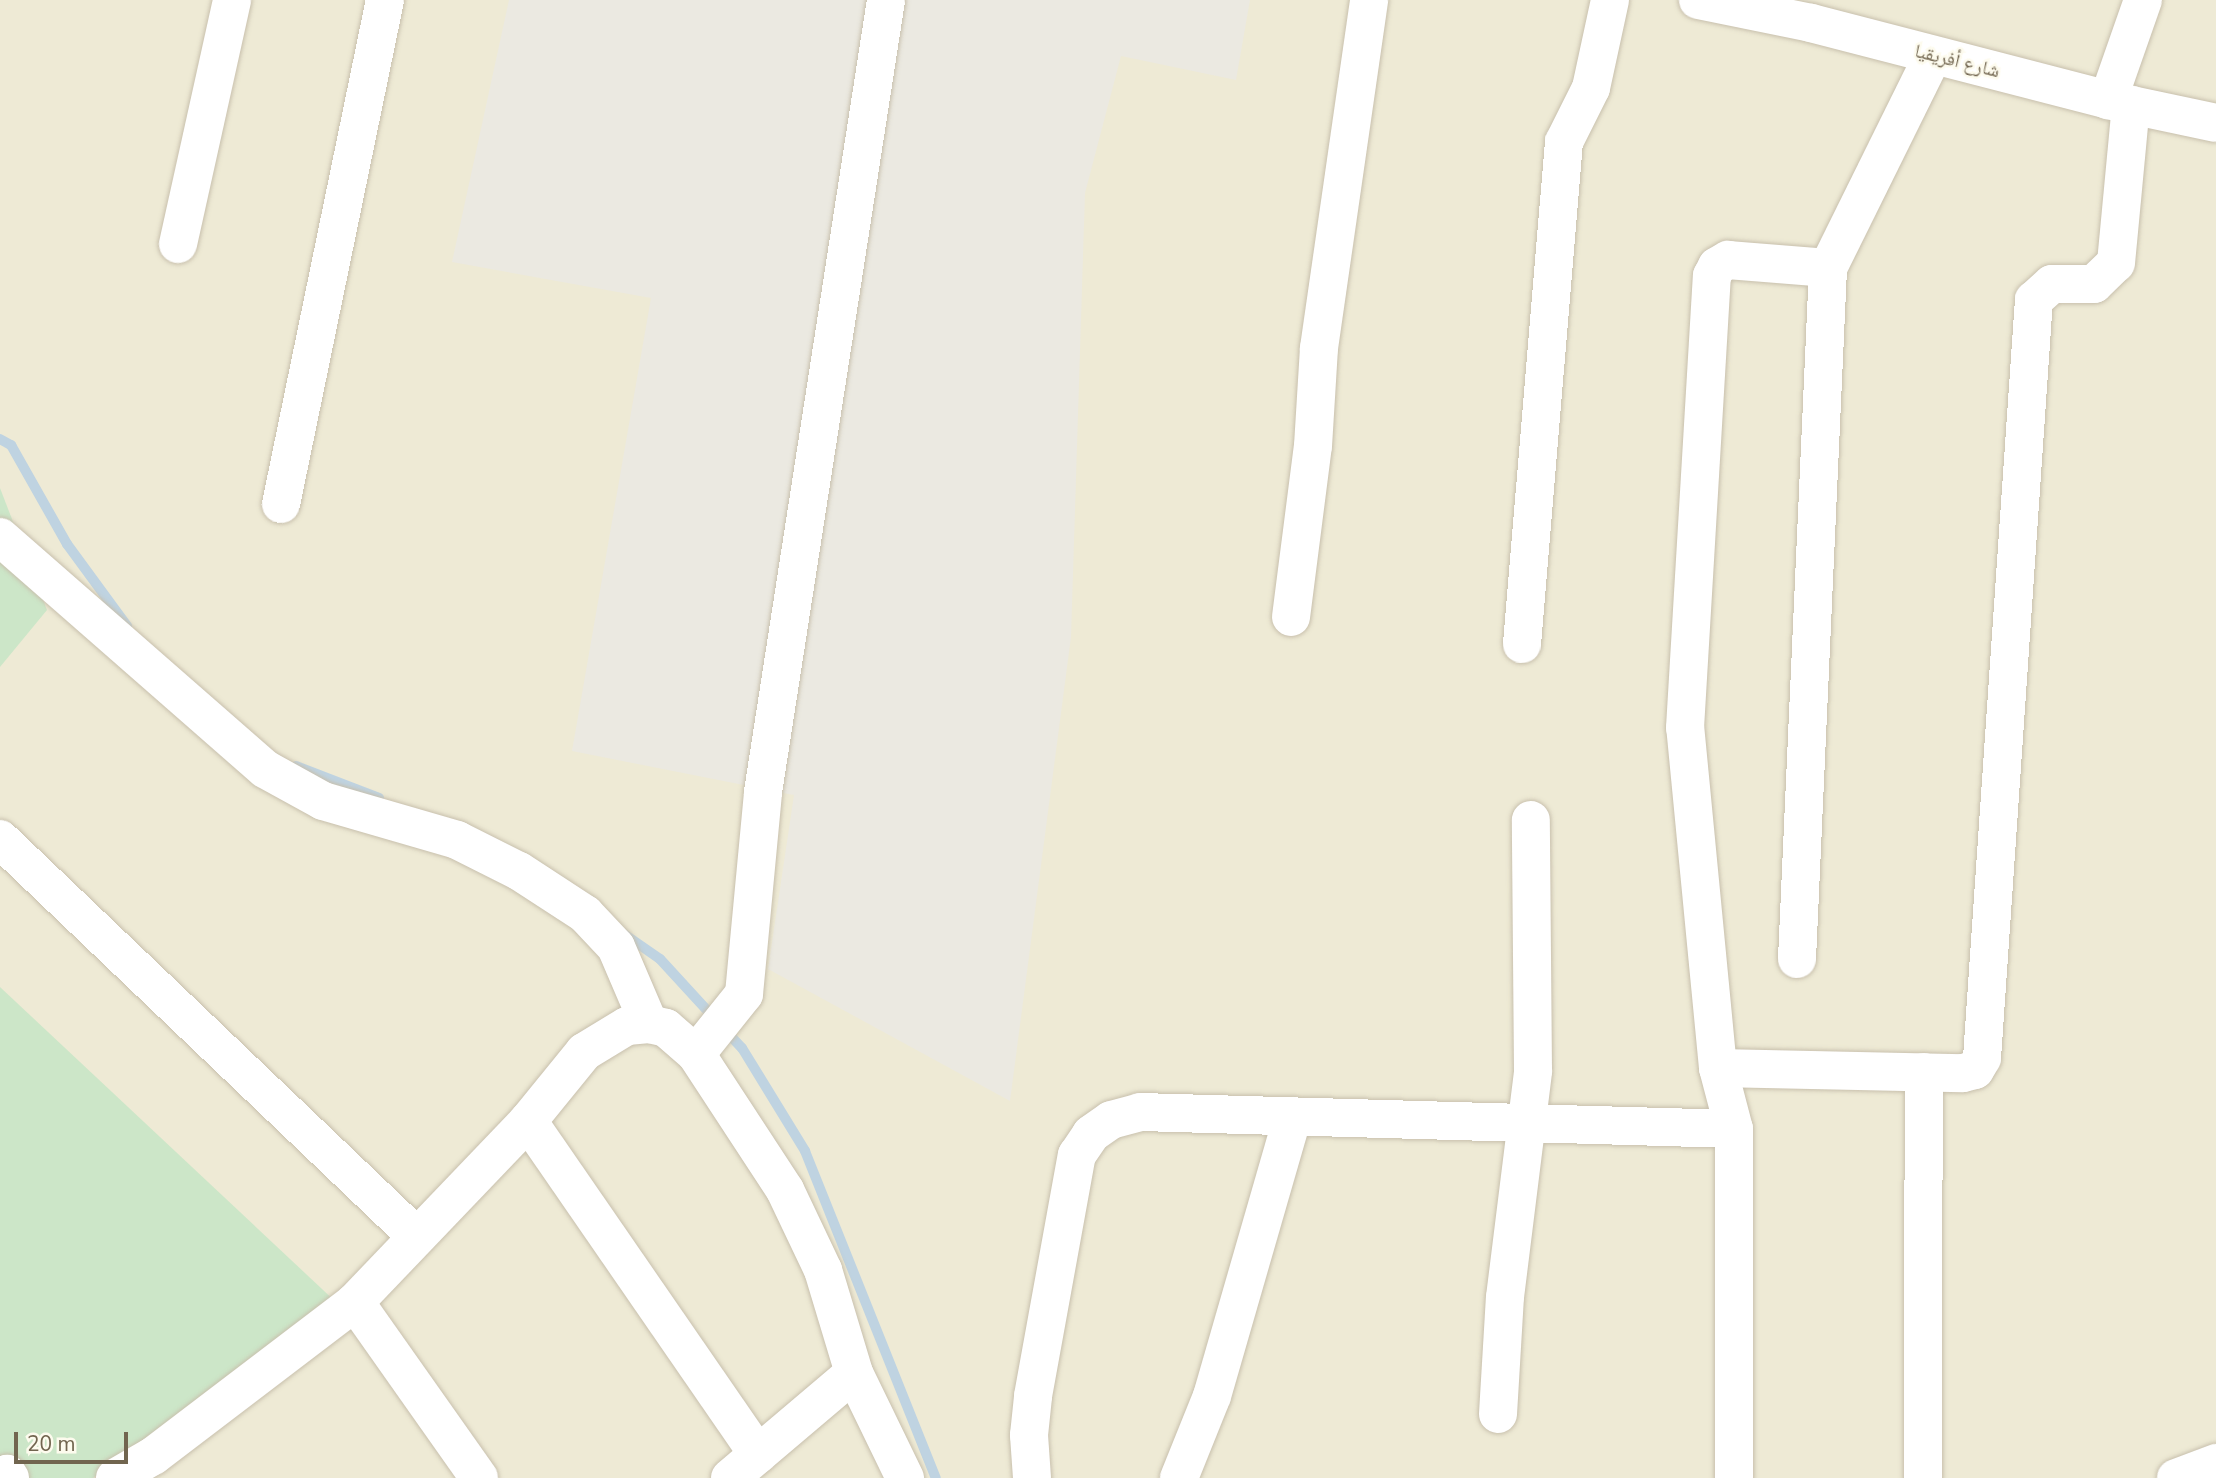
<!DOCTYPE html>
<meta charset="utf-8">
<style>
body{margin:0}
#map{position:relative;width:2216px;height:1478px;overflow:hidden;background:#faf8e8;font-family:"Nunito Sans","Noto Naskh Arabic",sans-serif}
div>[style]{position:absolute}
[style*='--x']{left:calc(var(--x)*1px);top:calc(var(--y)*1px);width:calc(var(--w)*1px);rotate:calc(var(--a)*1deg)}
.residential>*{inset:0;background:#eeead5}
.industrial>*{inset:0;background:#ebe9e1}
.green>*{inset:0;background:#cce6c8}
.stream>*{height:10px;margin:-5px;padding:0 5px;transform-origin:5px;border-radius:5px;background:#bfd3e1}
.roads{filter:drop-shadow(0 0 2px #c8c0ad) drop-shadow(0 0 2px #c8c0ad)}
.street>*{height:38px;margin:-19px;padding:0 19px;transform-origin:19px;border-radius:19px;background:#fff}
.secondary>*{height:38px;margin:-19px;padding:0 19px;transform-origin:19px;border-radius:19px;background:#fff}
span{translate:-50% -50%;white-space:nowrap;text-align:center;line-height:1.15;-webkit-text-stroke:5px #fdfbee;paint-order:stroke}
.street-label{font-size:19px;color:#71654f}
.scale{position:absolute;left:14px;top:1432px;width:114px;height:32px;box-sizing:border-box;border:4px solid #71654f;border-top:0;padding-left:9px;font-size:21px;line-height:24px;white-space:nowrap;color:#71654f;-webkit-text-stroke:5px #fdfbee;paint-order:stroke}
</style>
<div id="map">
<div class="residential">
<div style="clip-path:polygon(0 0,2216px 0,2216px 1478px,0 1478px)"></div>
</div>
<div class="industrial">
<div style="clip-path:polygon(509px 0,1250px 0,1236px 80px,1121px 56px,1085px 193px,1071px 637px,1010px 1101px,768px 969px,794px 795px,572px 751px,651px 298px,452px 262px)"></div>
</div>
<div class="green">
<div style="clip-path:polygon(0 488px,47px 610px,0 667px)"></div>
<div style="clip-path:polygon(0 987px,338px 1304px,93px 1478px,0 1478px)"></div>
</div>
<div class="stream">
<div style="--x:0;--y:439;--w:13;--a:29"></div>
<div style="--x:11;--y:445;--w:114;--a:60.5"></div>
<div style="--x:67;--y:544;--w:102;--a:53.8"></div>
<div style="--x:296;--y:766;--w:89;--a:21.1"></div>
<div style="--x:624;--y:934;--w:44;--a:34.8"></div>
<div style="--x:660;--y:959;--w:80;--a:47.5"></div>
<div style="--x:725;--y:1030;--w:25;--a:47"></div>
<div style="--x:742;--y:1048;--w:121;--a:58.5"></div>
<div style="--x:805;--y:1151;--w:352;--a:68.2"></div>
</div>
<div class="roads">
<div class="street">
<div style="--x:2108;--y:100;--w:106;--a:-70.7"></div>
<div style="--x:178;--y:244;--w:250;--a:-77.5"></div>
<div style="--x:281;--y:504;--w:515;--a:-78.34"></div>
<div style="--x:0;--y:537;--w:352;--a:41.2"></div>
<div style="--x:265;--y:769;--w:66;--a:28.9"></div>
<div style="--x:323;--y:801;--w:140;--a:16.2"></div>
<div style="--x:457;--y:840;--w:69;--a:26.6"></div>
<div style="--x:519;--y:871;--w:79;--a:33.1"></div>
<div style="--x:585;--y:914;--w:45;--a:46.8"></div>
<div style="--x:616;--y:947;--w:84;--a:66.8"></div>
<div style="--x:1291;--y:617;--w:172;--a:-82.7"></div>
<div style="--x:1313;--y:446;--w:98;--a:-86.5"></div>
<div style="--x:1319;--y:348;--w:352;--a:-81.8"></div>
<div style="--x:1522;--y:644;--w:504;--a:-85.22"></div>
<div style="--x:1564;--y:142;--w:60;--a:-63.4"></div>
<div style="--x:1591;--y:88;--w:90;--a:-77.8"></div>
<div style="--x:0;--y:839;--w:575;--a:43.66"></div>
<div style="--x:1797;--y:959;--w:692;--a:-87.43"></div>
<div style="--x:1828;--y:268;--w:237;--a:-63.7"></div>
<div style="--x:696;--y:1054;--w:77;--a:-51.3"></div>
<div style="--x:744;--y:994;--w:203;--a:-84.6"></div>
<div style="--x:763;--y:792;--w:801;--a:-81.17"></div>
<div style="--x:1718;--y:1068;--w:245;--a:1.2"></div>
<div style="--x:1963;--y:1073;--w:12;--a:-14"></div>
<div style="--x:1975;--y:1070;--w:14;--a:-60"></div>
<div style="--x:1982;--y:1058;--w:760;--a:-86.08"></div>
<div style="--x:2034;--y:300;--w:24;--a:-42"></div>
<div style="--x:2052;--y:284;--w:42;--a:0"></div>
<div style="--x:2094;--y:284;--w:30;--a:-44"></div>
<div style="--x:2116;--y:263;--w:159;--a:-84.6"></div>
<div style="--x:528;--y:1121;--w:405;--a:55.4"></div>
<div style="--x:355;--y:1302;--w:215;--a:54.8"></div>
<div style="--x:1498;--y:1414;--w:117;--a:-86.6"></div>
<div style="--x:1505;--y:1297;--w:228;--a:-82.9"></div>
<div style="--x:1533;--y:1071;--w:251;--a:-90.5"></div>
<div style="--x:3;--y:1478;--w:6;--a:-45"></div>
<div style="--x:7;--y:1474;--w:5;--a:53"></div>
<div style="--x:115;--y:1478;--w:44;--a:-30.1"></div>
<div style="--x:153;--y:1456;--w:254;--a:-37.3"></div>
<div style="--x:355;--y:1302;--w:250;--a:-46.3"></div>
<div style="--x:528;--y:1121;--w:89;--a:-50.9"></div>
<div style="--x:584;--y:1052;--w:50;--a:-31.2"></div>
<div style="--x:627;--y:1026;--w:22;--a:-5"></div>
<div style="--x:649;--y:1024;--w:17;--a:13"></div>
<div style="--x:666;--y:1028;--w:40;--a:41"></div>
<div style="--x:696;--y:1054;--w:163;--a:56.8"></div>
<div style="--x:785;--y:1190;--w:89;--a:64.6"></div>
<div style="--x:823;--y:1270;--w:108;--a:73.2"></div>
<div style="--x:854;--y:1373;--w:117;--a:64.1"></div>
<div style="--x:730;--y:1478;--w:162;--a:-40.3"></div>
<div style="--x:1032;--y:1478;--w:43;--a:-94"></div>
<div style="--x:1029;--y:1435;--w:39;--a:-84"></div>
<div style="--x:1033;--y:1396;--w:245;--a:-79.7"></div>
<div style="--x:1077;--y:1155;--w:25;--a:-56"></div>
<div style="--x:1091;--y:1134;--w:24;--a:-35"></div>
<div style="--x:1111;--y:1120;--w:30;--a:-15"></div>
<div style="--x:1140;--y:1112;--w:594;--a:1.64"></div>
<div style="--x:1179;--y:1478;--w:88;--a:-68.1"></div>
<div style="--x:1212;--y:1396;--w:291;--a:-73.9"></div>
<div style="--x:1734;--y:1478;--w:349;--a:-90"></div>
<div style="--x:1734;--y:1129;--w:63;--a:-104.7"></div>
<div style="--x:1718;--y:1068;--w:342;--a:-95.5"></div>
<div style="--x:1685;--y:728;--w:453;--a:-86.6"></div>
<div style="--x:1712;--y:276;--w:11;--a:-63"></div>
<div style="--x:1717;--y:266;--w:13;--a:-29"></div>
<div style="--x:1728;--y:260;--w:100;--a:4.6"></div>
<div style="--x:1923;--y:1478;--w:406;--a:-89.9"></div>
<div style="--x:2176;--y:1478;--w:43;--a:-20.6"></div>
</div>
<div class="secondary">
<div style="--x:1698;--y:0;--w:115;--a:11.5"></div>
<div style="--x:1811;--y:23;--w:307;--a:14.5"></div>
<div style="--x:2108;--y:100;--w:110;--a:12"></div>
</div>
</div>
<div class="street-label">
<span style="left:1957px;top:62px;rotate:14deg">شارع أفريقيا</span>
</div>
<div class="scale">20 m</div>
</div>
